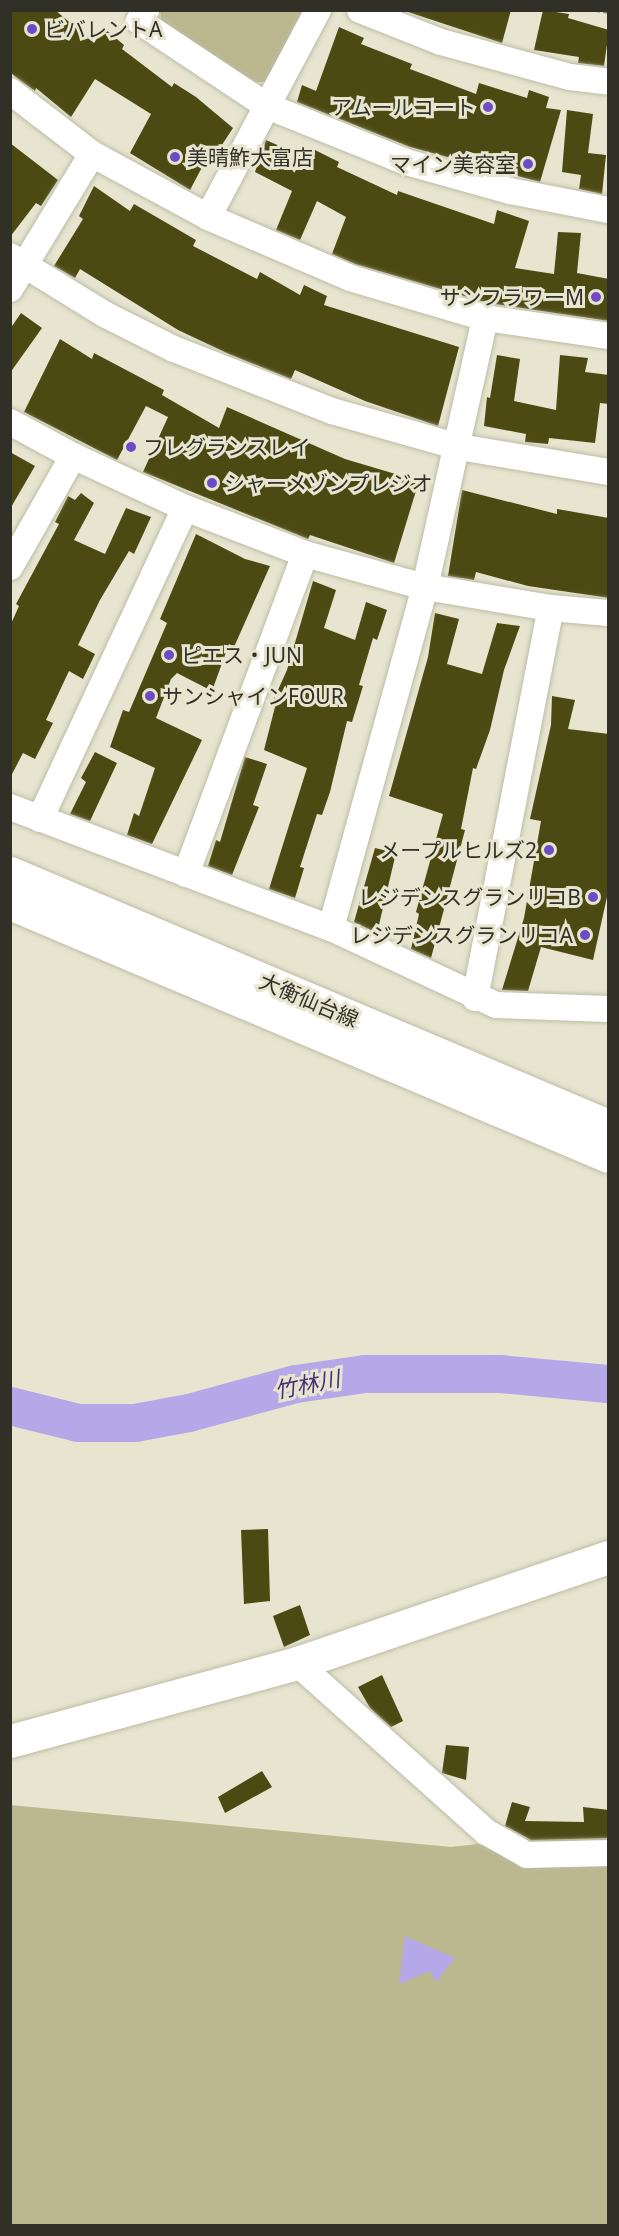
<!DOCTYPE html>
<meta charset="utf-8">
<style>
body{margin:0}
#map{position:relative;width:619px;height:2236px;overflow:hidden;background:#e7e5cf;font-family:"Noto Sans","Noto Sans JP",sans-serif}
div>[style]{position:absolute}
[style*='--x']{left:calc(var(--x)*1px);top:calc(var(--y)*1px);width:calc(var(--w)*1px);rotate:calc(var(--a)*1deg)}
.green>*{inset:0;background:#bbb88f}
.water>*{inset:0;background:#b4a8e8}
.river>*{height:38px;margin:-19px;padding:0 19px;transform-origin:19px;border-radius:19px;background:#b4a8e8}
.building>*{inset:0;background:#4d4913}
.path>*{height:4px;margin-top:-2px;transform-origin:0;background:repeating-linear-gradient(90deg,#878576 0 4.5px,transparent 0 7.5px)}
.roads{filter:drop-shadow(0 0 2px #bdbca6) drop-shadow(0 0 2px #bdbca6)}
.street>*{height:26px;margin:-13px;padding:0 13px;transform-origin:13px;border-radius:13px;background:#fff}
.secondary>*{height:33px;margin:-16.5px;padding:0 16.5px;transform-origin:16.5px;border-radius:16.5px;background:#fff}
.dots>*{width:16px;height:16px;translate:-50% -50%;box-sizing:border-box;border:3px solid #e7e5cf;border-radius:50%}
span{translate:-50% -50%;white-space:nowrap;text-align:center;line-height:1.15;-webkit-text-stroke:6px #e7e5cf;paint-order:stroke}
.poi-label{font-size:21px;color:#313027}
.left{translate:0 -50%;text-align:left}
.right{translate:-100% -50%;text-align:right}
.street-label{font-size:21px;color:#313027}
.water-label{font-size:22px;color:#442f79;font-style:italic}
.frame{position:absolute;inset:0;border:12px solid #313027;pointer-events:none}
</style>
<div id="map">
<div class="green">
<div style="clip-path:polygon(160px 11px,307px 11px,267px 82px,252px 82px,162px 24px)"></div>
<div style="clip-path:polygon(10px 1805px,451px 1847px,608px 1829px,608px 2225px,11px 2225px)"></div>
</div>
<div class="water">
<div style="clip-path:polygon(405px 1936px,455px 1958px,436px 1982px,430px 1971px,399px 1984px)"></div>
</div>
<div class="river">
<div style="--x:10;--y:1406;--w:70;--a:14"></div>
<div style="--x:78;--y:1423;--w:57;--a:0"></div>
<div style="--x:135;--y:1423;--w:55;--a:-10.5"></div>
<div style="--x:189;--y:1413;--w:111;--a:-15.2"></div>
<div style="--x:296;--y:1384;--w:70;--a:-8.2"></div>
<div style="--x:365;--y:1374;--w:135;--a:0"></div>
<div style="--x:500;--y:1374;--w:108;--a:5.3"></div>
</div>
<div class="building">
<div style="clip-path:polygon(10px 10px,55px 10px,94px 43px,104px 28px,124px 45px,122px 49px,172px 87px,174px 83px,196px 97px,233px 128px,214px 157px,209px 154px,190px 190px,130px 153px,151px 114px,95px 79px,71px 117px,36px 88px,35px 91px,17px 78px,10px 72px)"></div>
<div style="clip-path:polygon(402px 10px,511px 10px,502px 43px)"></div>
<div style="clip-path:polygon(543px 10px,569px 14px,568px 18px,609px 30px,604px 66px,578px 63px,579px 57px,534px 50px)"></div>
<div style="clip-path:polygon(339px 27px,364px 38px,361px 44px,412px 64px,410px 69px,476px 94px,479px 83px,527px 98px,529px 90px,549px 97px,546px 108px,561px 110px,540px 182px,410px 147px,297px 102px,302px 85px,316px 91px)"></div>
<div style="clip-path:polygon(567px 110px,593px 114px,588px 153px,606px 155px,602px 194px,579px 189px,581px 175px,562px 172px)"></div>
<div style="clip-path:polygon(266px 140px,311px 160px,315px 150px,339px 162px,337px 167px,397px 195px,398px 191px,494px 224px,497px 210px,529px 221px,515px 268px,554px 274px,558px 232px,581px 233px,577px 273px,609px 279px,609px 321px,488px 303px,355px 264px,332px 254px,346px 217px,317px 201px,300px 240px,276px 230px,292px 191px,255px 172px)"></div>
<div style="clip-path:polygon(10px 143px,58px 180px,41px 206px,36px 203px,10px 237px)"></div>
<div style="clip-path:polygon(94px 186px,130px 211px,134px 204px,153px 215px,196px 240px,193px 246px,257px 279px,260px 272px,300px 295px,304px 285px,327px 296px,324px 305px,459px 347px,438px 426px,365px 401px,295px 370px,291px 379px,229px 354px,178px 330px,80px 269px,75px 278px,54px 266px,83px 219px,79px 216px)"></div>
<div style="clip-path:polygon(21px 313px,42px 328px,10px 373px,10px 329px)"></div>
<div style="clip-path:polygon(60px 339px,92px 359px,94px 353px,164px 390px,162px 395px,219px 428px,227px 407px,345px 459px,419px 481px,394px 563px,310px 535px,308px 539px,143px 472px,168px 417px,146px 406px,117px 460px,24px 412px)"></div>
<div style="clip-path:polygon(497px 355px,520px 359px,514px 401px,556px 410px,560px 355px,588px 358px,585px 372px,609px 375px,609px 404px,600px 403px,595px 443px,549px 438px,548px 444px,525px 442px,526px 434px,484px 426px,487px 397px,490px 398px)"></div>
<div style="clip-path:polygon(10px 452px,35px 466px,10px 509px)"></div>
<div style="clip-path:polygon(462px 490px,557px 514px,557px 509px,609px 518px,609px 598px,528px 586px,476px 572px,474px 580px,448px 576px)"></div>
<div style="clip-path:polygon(81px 493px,94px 503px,74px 540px,105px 554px,126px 508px,151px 517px,134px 554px,129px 551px,100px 600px,78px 645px,95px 654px,83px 679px,69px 671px,46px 720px,53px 723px,35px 759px,23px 753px,10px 778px,10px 626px,19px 606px,16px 604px,59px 524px,55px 522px,68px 496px,75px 500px)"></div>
<div style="clip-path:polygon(196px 534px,245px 559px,270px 566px,234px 647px,229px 644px,212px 691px,177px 673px,171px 679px,156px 718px,202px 740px,152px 844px,127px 835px,134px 813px,139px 816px,155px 768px,110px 747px,123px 710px,129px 712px,167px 623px,160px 619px)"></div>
<div style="clip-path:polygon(313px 581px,336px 590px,324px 628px,355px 640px,366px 602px,387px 610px,377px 640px,373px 638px,359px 685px,363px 686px,352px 722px,347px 721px,330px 792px,322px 815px,317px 814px,300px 867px,304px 868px,295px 898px,269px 889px,307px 768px,264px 750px,276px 703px,273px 701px,287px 670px)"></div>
<div style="clip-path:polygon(435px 613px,459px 619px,447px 664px,482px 674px,497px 623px,520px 626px,504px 670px,490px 730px,476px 769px,473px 768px,461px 829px,465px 830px,431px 958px,411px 949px,419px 914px,416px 912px,443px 814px,389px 796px,428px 657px)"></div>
<div style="clip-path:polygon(552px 696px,575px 700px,568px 729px,609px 734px,609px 888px,593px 960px,541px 947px,528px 991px,502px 990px,524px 918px,541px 821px,530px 819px,551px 725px)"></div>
<div style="clip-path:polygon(95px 752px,117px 763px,90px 821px,70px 814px,86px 782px,81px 778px)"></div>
<div style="clip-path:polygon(245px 757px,267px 764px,253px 805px,259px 807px,232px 875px,208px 866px,216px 840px,220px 842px)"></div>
<div style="clip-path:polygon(375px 848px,396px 853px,377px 933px,354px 922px)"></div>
<div style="clip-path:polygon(268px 1529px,270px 1601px,244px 1604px,241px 1530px)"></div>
<div style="clip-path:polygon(300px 1605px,310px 1635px,284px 1647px,273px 1616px)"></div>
<div style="clip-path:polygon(382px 1675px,403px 1721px,391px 1727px,370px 1708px,358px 1687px)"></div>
<div style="clip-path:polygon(446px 1745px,469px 1747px,466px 1780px,442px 1773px)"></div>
<div style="clip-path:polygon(262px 1771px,272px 1787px,225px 1813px,218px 1797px)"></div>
<div style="clip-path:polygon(512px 1802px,530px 1807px,525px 1821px,584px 1822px,583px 1807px,609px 1810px,609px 1838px,531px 1840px,505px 1826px)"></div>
</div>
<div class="path">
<div style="--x:596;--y:10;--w:12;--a:9"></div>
</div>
<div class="roads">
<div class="street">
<div style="--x:146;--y:10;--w:13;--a:122"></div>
<div style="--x:139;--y:21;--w:154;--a:33.6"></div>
<div style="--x:267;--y:106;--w:150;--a:21.9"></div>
<div style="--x:406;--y:162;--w:108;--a:15.6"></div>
<div style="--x:510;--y:191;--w:100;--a:11"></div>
<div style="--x:360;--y:10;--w:87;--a:21.6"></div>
<div style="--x:441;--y:42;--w:134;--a:15.2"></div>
<div style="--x:570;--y:77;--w:38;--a:7"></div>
<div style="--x:10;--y:91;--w:103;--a:37.5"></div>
<div style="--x:92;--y:154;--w:132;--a:28.5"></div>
<div style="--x:208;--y:217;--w:155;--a:23.2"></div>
<div style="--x:350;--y:278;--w:141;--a:16.5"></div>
<div style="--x:485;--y:318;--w:124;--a:8.3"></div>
<div style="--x:208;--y:217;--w:234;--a:-62"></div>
<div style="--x:10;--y:256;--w:113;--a:31.6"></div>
<div style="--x:106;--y:315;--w:76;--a:26.6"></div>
<div style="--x:174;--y:349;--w:170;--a:21.4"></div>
<div style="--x:332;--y:411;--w:132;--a:15.8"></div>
<div style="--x:459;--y:447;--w:151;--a:9.5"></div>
<div style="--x:10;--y:289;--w:158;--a:-58.7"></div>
<div style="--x:10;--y:422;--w:72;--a:28.4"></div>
<div style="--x:73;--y:456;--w:123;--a:24.9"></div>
<div style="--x:185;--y:508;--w:129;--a:21"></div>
<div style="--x:305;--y:554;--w:124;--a:15.4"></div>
<div style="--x:425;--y:587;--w:128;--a:9.5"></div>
<div style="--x:551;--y:608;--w:57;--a:5"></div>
<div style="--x:10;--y:567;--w:128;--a:-60.4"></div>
<div style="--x:10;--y:807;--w:343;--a:20.7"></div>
<div style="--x:331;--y:928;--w:182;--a:25"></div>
<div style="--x:496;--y:1005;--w:112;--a:2"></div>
<div style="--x:40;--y:819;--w:343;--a:-65"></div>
<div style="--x:186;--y:874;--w:341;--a:-69.6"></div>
<div style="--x:331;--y:928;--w:354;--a:-74.6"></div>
<div style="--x:425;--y:587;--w:276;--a:-77.4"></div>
<div style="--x:475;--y:998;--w:397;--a:-79"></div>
<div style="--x:297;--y:1663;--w:254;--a:41.8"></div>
<div style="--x:486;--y:1832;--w:47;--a:29.3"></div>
<div style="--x:527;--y:1855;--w:81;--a:-1.4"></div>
</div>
<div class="secondary">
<div style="--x:10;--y:873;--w:649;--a:22.93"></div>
<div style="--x:10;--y:903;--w:649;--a:22.93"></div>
<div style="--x:10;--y:1741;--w:297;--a:-15.2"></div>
<div style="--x:297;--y:1663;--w:329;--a:-18.8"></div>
</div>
</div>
<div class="dots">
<div style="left:32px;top:29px;background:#6e4bc4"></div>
<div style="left:488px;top:107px;background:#6e4bc4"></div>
<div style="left:175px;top:157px;background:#6e4bc4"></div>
<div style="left:528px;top:164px;background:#6e4bc4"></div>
<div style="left:596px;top:297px;background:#6e4bc4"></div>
<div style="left:131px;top:447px;background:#6e4bc4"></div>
<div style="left:212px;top:483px;background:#6e4bc4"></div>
<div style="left:169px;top:655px;background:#6e4bc4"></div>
<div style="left:150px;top:696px;background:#6e4bc4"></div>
<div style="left:549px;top:850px;background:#6e4bc4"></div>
<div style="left:593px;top:897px;background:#6e4bc4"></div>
<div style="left:585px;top:935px;background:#6e4bc4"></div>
</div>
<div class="poi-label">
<span class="left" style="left:44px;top:29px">ビバレントA</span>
<span class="right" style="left:476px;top:107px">アムールコート</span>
<span class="left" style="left:187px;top:157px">美晴鮓大富店</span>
<span class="right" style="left:516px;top:164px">マイン美容室</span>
<span class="right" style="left:584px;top:297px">サンフラワーM</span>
<span class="left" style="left:143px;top:447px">フレグランスレイ</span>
<span class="left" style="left:224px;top:483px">シャーメゾンプレジオ</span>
<span class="left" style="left:181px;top:655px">ピエス・JUN</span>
<span class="left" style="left:162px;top:696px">サンシャインFOUR</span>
<span class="right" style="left:537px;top:850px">メープルヒルズ2</span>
<span class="right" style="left:581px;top:897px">レジデンスグランリコB</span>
<span class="right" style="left:573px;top:935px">レジデンスグランリコA</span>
</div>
<div class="street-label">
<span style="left:309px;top:1000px;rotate:23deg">大衡仙台線</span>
</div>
<div class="water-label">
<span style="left:307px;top:1384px;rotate:-11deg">竹林川</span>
</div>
<div class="frame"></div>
</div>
